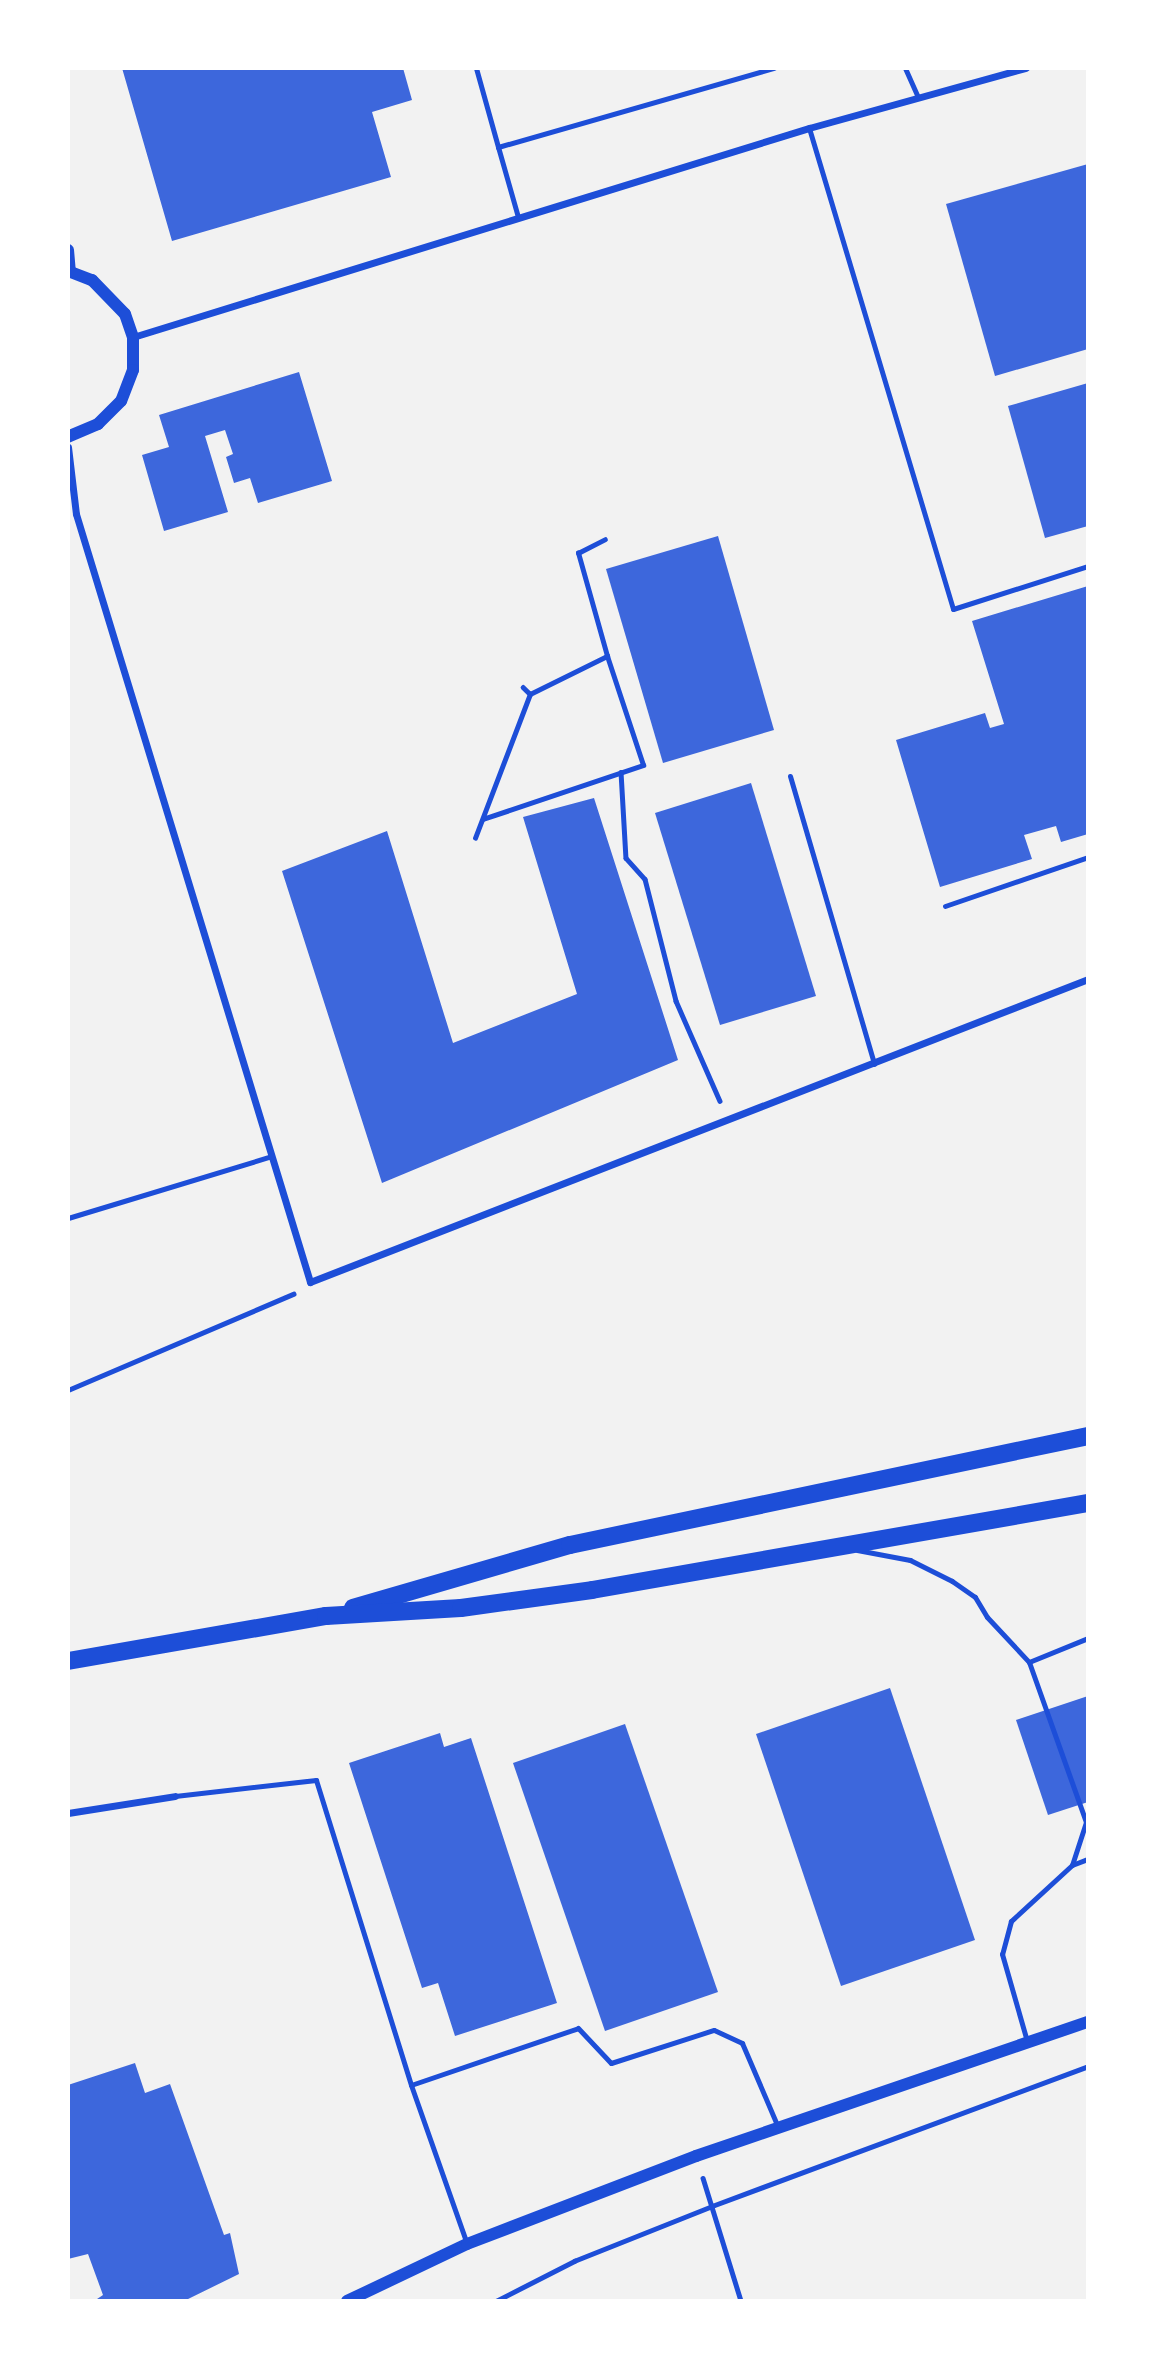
<!DOCTYPE html>
<style>
body{margin:0}
#map{position:relative;width:1156px;height:2369px;overflow:hidden;background:#f2f2f2;font-family:"Fira Sans Condensed",sans-serif}
div>[style]{position:absolute}
[style*='--x']{left:calc(var(--x)*1px);top:calc(var(--y)*1px);width:calc(var(--w)*1px);rotate:calc(var(--a)*1deg)}
.building>*{inset:0;background:#3d67dc}
.path>*{height:4.5px;margin:-2.25px;padding:0 2.25px;transform-origin:2.25px;border-radius:2.25px;background:#1d4ed8}
.service>*{height:5px;margin:-2.5px;padding:0 2.5px;transform-origin:2.5px;border-radius:2.5px;background:#1d4ed8}
.minor>*{height:7px;margin:-3.5px;padding:0 3.5px;transform-origin:3.5px;border-radius:3.5px;background:#1d4ed8}
.tertiary>*{height:12px;margin:-6px;padding:0 6px;transform-origin:6px;border-radius:6px;background:#1d4ed8}
.primary>*{height:18px;margin:-9px;padding:0 9px;transform-origin:9px;border-radius:9px;background:#1d4ed8}
span{translate:-50% -50%;white-space:nowrap;text-align:center;line-height:1.15;-webkit-text-stroke:7px #fff;paint-order:stroke}
.frame{position:absolute;inset:0;border:70px solid #fff;pointer-events:none}
</style>
<div id="map">
<div class="building">
<div style="clip-path:polygon(122px 68px,403px 68px,412px 100px,372px 112px,391px 177px,172px 241px)"></div>
<div style="clip-path:polygon(1088px 164px,1088px 349px,995px 376px,946px 204px)"></div>
<div style="clip-path:polygon(299px 372px,332px 481px,258px 503px,250px 478px,234px 483px,226px 457px,233px 454px,225px 430px,205px 436px,228px 512px,164px 531px,142px 455px,169px 447px,159px 415px)"></div>
<div style="clip-path:polygon(1088px 383px,1088px 526px,1045px 538px,1008px 406px)"></div>
<div style="clip-path:polygon(718px 536px,774px 730px,663px 763px,606px 569px)"></div>
<div style="clip-path:polygon(1088px 586px,1088px 834px,1061px 842px,1056px 826px,1024px 835px,1032px 859px,940px 887px,896px 740px,985px 713px,990px 728px,1004px 724px,972px 621px)"></div>
<div style="clip-path:polygon(751px 783px,816px 996px,720px 1025px,655px 813px)"></div>
<div style="clip-path:polygon(594px 798px,678px 1060px,382px 1183px,282px 871px,387px 831px,453px 1043px,577px 994px,523px 817px)"></div>
<div style="clip-path:polygon(890px 1688px,975px 1940px,841px 1986px,756px 1734px)"></div>
<div style="clip-path:polygon(1088px 1696px,1088px 1802px,1048px 1815px,1016px 1720px)"></div>
<div style="clip-path:polygon(625px 1724px,718px 1992px,605px 2031px,513px 1763px)"></div>
<div style="clip-path:polygon(440px 1733px,444px 1747px,471px 1738px,557px 2003px,455px 2036px,438px 1983px,422px 1988px,349px 1763px)"></div>
<div style="clip-path:polygon(135px 2063px,145px 2093px,170px 2084px,224px 2235px,230px 2233px,239px 2274px,184px 2301px,94px 2301px,103px 2295px,88px 2254px,68px 2259px,68px 2085px)"></div>
</div>
<div class="path">
<div style="--x:523;--y:687;--w:10;--a:45"></div>
<div style="--x:621;--y:772;--w:86;--a:86.7"></div>
<div style="--x:626;--y:858;--w:28;--a:48"></div>
<div style="--x:645;--y:879;--w:126;--a:75.7"></div>
<div style="--x:676;--y:1001;--w:109;--a:66.3"></div>
<div style="--x:483;--y:819;--w:169;--a:-18.6"></div>
<div style="--x:643;--y:765;--w:115;--a:-108.3"></div>
<div style="--x:475;--y:838;--w:154;--a:-69.1"></div>
<div style="--x:530;--y:694;--w:86;--a:-26.3"></div>
<div style="--x:607;--y:656;--w:107;--a:-105.7"></div>
<div style="--x:578;--y:553;--w:30;--a:-27"></div>
<div style="--x:68;--y:1390;--w:245;--a:-23.1"></div>
<div style="--x:703;--y:2178;--w:129;--a:72.8"></div>
<div style="--x:496;--y:2301;--w:88;--a:-27.1"></div>
<div style="--x:574;--y:2261;--w:149;--a:-21.7"></div>
<div style="--x:712;--y:2206;--w:401;--a:-20.4"></div>
</div>
<div class="service">
<div style="--x:476;--y:68;--w:82;--a:74.4"></div>
<div style="--x:905;--y:68;--w:32;--a:66"></div>
<div style="--x:809;--y:128;--w:502;--a:73.33"></div>
<div style="--x:953;--y:609;--w:142;--a:-17.7"></div>
<div style="--x:518;--y:217;--w:73;--a:-105.9"></div>
<div style="--x:498;--y:147;--w:287;--a:-16"></div>
<div style="--x:790;--y:776;--w:300;--a:73.7"></div>
<div style="--x:945;--y:906;--w:151;--a:-18.9"></div>
<div style="--x:68;--y:1218;--w:210;--a:-16.9"></div>
<div style="--x:857;--y:1550;--w:54;--a:10.7"></div>
<div style="--x:910;--y:1560;--w:47;--a:26.6"></div>
<div style="--x:952;--y:1581;--w:28;--a:35"></div>
<div style="--x:975;--y:1597;--w:23;--a:59"></div>
<div style="--x:987;--y:1617;--w:62;--a:47"></div>
<div style="--x:1029;--y:1662;--w:170;--a:70.4"></div>
<div style="--x:1086;--y:1822;--w:45;--a:108"></div>
<div style="--x:1072;--y:1865;--w:83;--a:137.4"></div>
<div style="--x:1011;--y:1921;--w:34;--a:105"></div>
<div style="--x:1002;--y:1954;--w:91;--a:74"></div>
<div style="--x:1029;--y:1662;--w:64;--a:-22.1"></div>
<div style="--x:175;--y:1796;--w:142;--a:-6.5"></div>
<div style="--x:316;--y:1780;--w:319;--a:72.7"></div>
<div style="--x:411;--y:2085;--w:169;--a:70.6"></div>
<div style="--x:1072;--y:1865;--w:17;--a:-21"></div>
<div style="--x:411;--y:2085;--w:176;--a:-18.8"></div>
<div style="--x:578;--y:2028;--w:48;--a:46.7"></div>
<div style="--x:611;--y:2063;--w:108;--a:-17.8"></div>
<div style="--x:714;--y:2030;--w:31;--a:25"></div>
<div style="--x:742;--y:2043;--w:91;--a:66.8"></div>
</div>
<div class="minor">
<div style="--x:133;--y:337;--w:708;--a:-17.18"></div>
<div style="--x:809;--y:128;--w:225;--a:-15.5"></div>
<div style="--x:68;--y:447;--w:67;--a:83.2"></div>
<div style="--x:76;--y:514;--w:803;--a:73.05"></div>
<div style="--x:310;--y:1282;--w:835;--a:-21.28"></div>
<div style="--x:68;--y:1813;--w:108;--a:-9"></div>
</div>
<div class="tertiary">
<div style="--x:68;--y:250;--w:21;--a:85"></div>
<div style="--x:68;--y:271;--w:26;--a:21"></div>
<div style="--x:92;--y:280;--w:47;--a:45.9"></div>
<div style="--x:125;--y:314;--w:24;--a:71"></div>
<div style="--x:133;--y:337;--w:33;--a:90"></div>
<div style="--x:133;--y:370;--w:33;--a:111"></div>
<div style="--x:121;--y:401;--w:33;--a:135"></div>
<div style="--x:98;--y:424;--w:33;--a:157"></div>
<div style="--x:347;--y:2301;--w:133;--a:-25.4"></div>
<div style="--x:467;--y:2244;--w:245;--a:-21"></div>
<div style="--x:696;--y:2156;--w:414;--a:-18.9"></div>
</div>
<div class="primary">
<div style="--x:353;--y:1608;--w:226;--a:-16.2"></div>
<div style="--x:570;--y:1545;--w:529;--a:-11.88"></div>
<div style="--x:68;--y:1661;--w:262;--a:-9.9"></div>
<div style="--x:326;--y:1616;--w:135;--a:-3.4"></div>
<div style="--x:461;--y:1608;--w:132;--a:-7.8"></div>
<div style="--x:592;--y:1590;--w:504;--a:-9.95"></div>
</div>
<div class="frame"></div>
</div>
